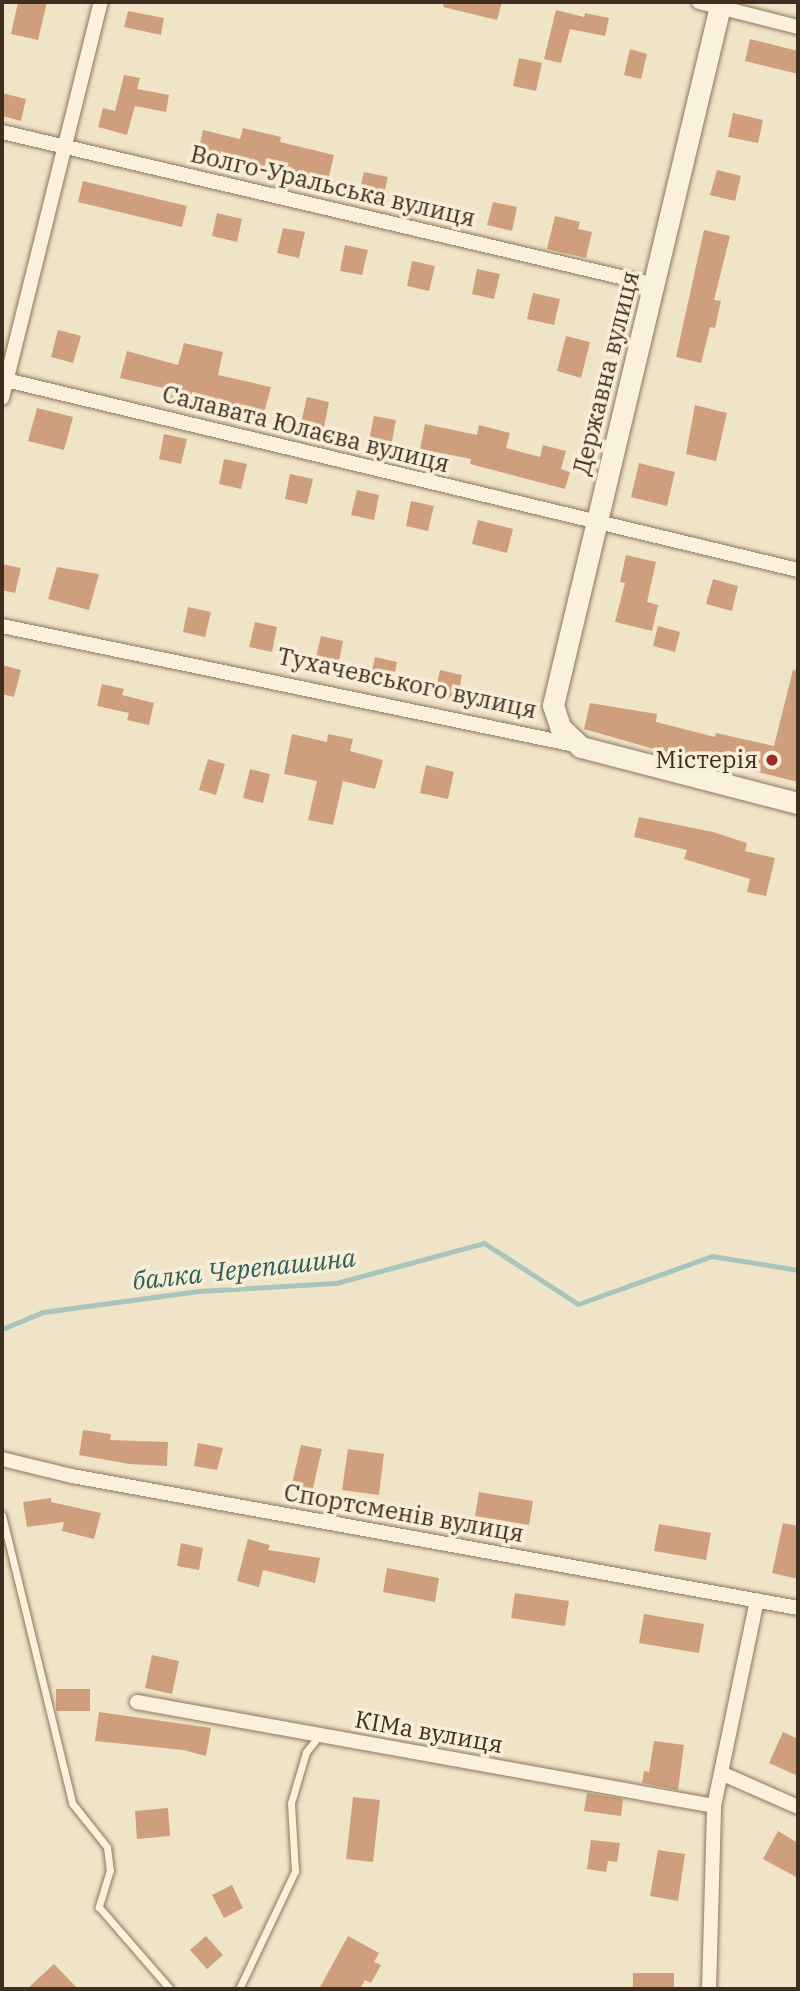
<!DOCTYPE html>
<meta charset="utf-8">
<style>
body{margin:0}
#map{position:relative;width:800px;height:1991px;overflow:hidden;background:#f0e4c8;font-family:"IBM Plex Serif",serif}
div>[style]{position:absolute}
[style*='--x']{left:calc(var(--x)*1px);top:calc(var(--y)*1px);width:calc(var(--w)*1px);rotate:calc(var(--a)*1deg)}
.stream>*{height:5px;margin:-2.5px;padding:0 2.5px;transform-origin:2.5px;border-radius:2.5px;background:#a9c4bc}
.building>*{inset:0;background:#cf9f7d}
.roads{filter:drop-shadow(0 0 2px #8d765c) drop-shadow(0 0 2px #8d765c)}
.lane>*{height:7px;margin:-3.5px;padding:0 3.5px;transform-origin:3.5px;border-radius:3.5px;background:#faf1dc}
.street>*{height:14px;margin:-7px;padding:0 7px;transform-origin:7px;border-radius:7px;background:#faf1dc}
.secondary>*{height:21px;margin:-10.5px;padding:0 10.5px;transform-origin:10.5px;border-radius:10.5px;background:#faf1dc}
.dots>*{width:19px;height:19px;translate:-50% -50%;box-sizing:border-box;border:4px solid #f7eed8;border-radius:50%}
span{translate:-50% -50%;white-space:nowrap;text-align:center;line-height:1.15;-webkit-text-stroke:7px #f7eed8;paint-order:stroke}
.street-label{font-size:24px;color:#3d2e20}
.poi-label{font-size:24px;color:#3d2e20}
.right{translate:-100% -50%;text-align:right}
.water-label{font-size:26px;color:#2f5d5a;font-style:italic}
.frame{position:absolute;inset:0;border:4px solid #3d2e20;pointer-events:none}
</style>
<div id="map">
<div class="stream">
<div style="--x:2;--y:1329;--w:44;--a:-22.5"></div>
<div style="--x:43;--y:1312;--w:157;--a:-7.7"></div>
<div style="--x:199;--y:1291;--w:137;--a:-3.3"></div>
<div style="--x:336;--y:1283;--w:153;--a:-15.1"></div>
<div style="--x:484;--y:1243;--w:112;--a:33"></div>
<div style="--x:578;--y:1304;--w:142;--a:-19.7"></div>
<div style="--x:712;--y:1256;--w:87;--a:9.2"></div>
</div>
<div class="building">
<div style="clip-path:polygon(18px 2px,47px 2px,38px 40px,11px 34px)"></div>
<div style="clip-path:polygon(444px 2px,502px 2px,497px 20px,443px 7px)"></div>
<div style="clip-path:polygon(556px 10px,584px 17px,585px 13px,609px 18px,605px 36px,570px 29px,561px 63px,544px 59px)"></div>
<div style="clip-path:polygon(128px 11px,164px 18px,161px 35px,124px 27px)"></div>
<div style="clip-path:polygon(750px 39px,798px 51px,798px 74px,745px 61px)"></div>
<div style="clip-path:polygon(630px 49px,647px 54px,641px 79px,624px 75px)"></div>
<div style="clip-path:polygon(519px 58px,542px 63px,536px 91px,513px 86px)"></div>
<div style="clip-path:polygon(124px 75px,140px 78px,137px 89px,169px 95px,166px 112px,135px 106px,127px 135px,98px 127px,103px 108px,115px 111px)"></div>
<div style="clip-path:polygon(2px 93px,26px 99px,21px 121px,2px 116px)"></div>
<div style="clip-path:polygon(733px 113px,763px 120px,758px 143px,728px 137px)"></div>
<div style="clip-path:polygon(243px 128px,281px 137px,280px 142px,334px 155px,327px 184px,198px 153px,203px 130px,240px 139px)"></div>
<div style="clip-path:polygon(717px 170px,741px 176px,735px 201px,710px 195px)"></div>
<div style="clip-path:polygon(364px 172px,388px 177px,383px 198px,359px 192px)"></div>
<div style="clip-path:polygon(83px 181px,187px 206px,182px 227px,78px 202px)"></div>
<div style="clip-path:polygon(493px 202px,517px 207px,512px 231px,487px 225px)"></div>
<div style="clip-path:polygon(217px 213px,242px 219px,237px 242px,212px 236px)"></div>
<div style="clip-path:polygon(555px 216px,580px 222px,578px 229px,592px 232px,586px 258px,547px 249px)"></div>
<div style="clip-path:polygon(283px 228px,305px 232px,299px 258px,277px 253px)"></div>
<div style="clip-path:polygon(704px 230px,730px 236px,714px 300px,721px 301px,715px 328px,710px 327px,701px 363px,676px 357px)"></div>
<div style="clip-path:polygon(345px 245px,368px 250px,362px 275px,340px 271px)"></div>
<div style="clip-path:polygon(412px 261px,435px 266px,429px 291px,407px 286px)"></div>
<div style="clip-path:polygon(477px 269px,500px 274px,494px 299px,472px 294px)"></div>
<div style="clip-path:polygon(533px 293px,560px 299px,554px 325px,527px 319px)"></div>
<div style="clip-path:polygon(58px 330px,81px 336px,73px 363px,51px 357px)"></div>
<div style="clip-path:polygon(566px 336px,590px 342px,581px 378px,557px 371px)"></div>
<div style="clip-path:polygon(184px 343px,223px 352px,218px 375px,271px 387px,264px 413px,211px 401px,209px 409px,170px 400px,172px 390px,120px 378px,127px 351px,178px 365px)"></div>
<div style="clip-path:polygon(307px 397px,329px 402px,324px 427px,301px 423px)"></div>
<div style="clip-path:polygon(695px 405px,727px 413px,716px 461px,686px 454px)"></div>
<div style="clip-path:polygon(37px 408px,73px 417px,64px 450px,28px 441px)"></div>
<div style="clip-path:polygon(374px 416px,396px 420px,391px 446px,369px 441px)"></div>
<div style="clip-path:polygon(425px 424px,477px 435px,479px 425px,510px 433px,506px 448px,540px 457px,543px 445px,566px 451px,561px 469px,570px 472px,565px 489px,470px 464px,471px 459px,420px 449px)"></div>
<div style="clip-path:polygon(164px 434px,187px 439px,181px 464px,159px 459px)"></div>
<div style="clip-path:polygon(224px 459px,247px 464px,241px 489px,219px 484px)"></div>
<div style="clip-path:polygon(639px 463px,675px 472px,667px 506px,631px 497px)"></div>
<div style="clip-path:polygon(290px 474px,313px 479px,307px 504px,285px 499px)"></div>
<div style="clip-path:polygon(357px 490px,379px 495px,374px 520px,351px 515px)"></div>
<div style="clip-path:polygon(411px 501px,434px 506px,428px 531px,406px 526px)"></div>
<div style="clip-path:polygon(478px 520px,513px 529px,507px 553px,472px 544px)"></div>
<div style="clip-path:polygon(626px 555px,656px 562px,647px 602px,658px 605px,652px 631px,615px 622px,625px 583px,620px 582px)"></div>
<div style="clip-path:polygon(2px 564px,21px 568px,15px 593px,2px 590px)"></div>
<div style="clip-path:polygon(57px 567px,99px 574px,89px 610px,48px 599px)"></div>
<div style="clip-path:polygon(713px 579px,738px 586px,732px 611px,706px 604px)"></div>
<div style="clip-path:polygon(188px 607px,211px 612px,205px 637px,183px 632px)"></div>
<div style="clip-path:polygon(255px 622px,277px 627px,272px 652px,249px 647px)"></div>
<div style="clip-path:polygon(658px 626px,680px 632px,675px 652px,653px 646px)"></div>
<div style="clip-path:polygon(321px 636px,343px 641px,338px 666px,315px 661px)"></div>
<div style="clip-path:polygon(375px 657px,397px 662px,392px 687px,370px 682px)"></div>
<div style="clip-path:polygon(2px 665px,21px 670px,14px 697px,2px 694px)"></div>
<div style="clip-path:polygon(440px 670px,462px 675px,457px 700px,434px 696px)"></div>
<div style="clip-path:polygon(793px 670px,798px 671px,798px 782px,697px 757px,696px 761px,584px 729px,590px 703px,657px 714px,656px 722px,715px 737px,716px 733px,774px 746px)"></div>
<div style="clip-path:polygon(102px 684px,124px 689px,122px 695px,154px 703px,149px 725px,127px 720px,129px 713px,97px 706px)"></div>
<div style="clip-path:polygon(292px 734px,327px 742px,328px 734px,353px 739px,350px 751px,383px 760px,375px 789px,343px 781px,333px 825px,308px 820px,317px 781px,284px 774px)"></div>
<div style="clip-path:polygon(208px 759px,225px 764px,216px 795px,199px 790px)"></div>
<div style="clip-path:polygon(426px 765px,454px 772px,448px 799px,420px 793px)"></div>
<div style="clip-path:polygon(250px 769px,270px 774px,263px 803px,243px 798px)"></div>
<div style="clip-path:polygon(639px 817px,713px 832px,747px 843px,745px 851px,775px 858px,766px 896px,747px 892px,750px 879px,684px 859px,687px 850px,634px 837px)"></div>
<div style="clip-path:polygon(83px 1430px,111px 1434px,110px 1440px,168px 1442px,167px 1466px,129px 1464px,79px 1455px)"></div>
<div style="clip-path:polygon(198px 1443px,223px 1448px,217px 1470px,194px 1466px)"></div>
<div style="clip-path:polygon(301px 1445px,322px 1449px,312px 1492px,291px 1488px)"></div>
<div style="clip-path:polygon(348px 1449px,384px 1454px,379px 1495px,342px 1490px)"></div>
<div style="clip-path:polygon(479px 1492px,533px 1501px,529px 1525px,475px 1516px)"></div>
<div style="clip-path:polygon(51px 1498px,51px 1502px,101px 1513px,94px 1539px,62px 1531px,64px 1522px,27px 1527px,23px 1502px)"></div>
<div style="clip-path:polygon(783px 1523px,798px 1526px,798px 1579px,772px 1573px)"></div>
<div style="clip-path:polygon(659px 1524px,711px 1533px,706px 1560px,654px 1551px)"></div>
<div style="clip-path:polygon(248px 1539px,270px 1545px,268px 1550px,320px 1558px,315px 1583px,263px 1570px,259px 1587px,237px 1581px)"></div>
<div style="clip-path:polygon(181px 1543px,203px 1548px,199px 1570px,177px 1566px)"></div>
<div style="clip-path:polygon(387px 1568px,439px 1578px,435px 1602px,383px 1592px)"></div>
<div style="clip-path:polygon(515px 1593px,569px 1601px,565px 1626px,511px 1618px)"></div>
<div style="clip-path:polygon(644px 1614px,704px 1624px,699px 1653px,639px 1643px)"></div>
<div style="clip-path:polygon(152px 1655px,179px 1661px,172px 1694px,145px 1688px)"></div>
<div style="clip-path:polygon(56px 1689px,90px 1689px,90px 1711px,56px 1711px)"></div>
<div style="clip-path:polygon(99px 1712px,211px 1728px,206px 1756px,183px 1750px,95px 1741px)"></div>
<div style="clip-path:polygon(783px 1732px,798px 1739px,798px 1776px,769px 1763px)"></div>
<div style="clip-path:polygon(654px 1741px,684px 1745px,678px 1790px,642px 1783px,644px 1771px,649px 1772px)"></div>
<div style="clip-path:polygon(587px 1793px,623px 1799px,621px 1816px,584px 1811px)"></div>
<div style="clip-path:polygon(353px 1797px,380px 1800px,373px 1862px,346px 1859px)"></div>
<div style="clip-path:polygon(168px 1808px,170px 1836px,137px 1839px,135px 1811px)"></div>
<div style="clip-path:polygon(778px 1831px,798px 1843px,798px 1878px,763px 1859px)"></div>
<div style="clip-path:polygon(591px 1840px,620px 1843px,617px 1862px,608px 1861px,606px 1872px,587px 1869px)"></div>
<div style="clip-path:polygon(658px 1850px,685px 1854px,678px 1901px,650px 1896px)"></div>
<div style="clip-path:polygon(232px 1885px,243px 1908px,224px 1918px,212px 1895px)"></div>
<div style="clip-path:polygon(206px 1936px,223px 1955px,207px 1969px,190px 1950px)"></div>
<div style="clip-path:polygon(348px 1936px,379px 1953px,374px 1962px,381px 1965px,371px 1983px,365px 1980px,360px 1989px,319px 1989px)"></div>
<div style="clip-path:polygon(54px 1964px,78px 1989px,27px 1989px)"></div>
<div style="clip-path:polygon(633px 1973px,674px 1973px,674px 1989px,633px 1989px)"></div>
</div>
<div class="roads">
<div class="lane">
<div style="--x:2;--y:1515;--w:296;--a:76.3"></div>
<div style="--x:72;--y:1803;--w:56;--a:51.5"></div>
<div style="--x:107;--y:1847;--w:23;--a:83"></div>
<div style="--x:110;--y:1870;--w:39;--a:107"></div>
<div style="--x:99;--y:1907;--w:108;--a:49.1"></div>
<div style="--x:239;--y:1989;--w:131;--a:-64.6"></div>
<div style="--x:295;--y:1871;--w:68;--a:-93.4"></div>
<div style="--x:291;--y:1803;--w:53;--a:-73.6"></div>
<div style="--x:306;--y:1752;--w:21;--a:-51"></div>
</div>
<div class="street">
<div style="--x:699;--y:2;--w:102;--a:14.2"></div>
<div style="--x:2;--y:132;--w:671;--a:13.19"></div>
<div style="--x:6;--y:380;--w:814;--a:13.49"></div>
<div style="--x:2;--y:398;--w:408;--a:-76"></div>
<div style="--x:2;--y:626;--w:590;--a:11.73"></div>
<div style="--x:2;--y:1459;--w:72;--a:13.7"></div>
<div style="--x:72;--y:1476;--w:738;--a:10.3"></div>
<div style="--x:137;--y:1702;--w:586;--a:10.22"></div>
<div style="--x:721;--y:1773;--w:84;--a:23.8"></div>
<div style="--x:709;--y:1989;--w:183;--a:-88.4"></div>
<div style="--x:714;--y:1806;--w:210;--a:-78.2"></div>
</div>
<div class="secondary">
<div style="--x:721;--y:2;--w:723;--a:103.44"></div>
<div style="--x:553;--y:705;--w:23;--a:72"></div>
<div style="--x:560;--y:727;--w:29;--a:44"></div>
<div style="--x:581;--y:747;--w:224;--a:14.5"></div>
</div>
</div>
<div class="dots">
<div style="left:772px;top:760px;background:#9e2a2b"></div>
</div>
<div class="street-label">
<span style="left:333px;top:186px;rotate:13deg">Волго-Уральська вулиця</span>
<span style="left:606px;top:373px;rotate:-76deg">Державна вулиця</span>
<span style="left:306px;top:429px;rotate:14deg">Салавата Юлаєва вулиця</span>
<span style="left:407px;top:683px;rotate:12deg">Тухачевського вулиця</span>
<span style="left:404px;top:1513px;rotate:10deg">Спортсменів вулиця</span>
<span style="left:429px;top:1732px;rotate:10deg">КІМа вулиця</span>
</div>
<div class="poi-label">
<span class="right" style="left:758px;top:760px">Містерія</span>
</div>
<div class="water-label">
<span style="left:244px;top:1269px;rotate:-6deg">балка Черепашина</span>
</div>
<div class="frame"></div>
</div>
